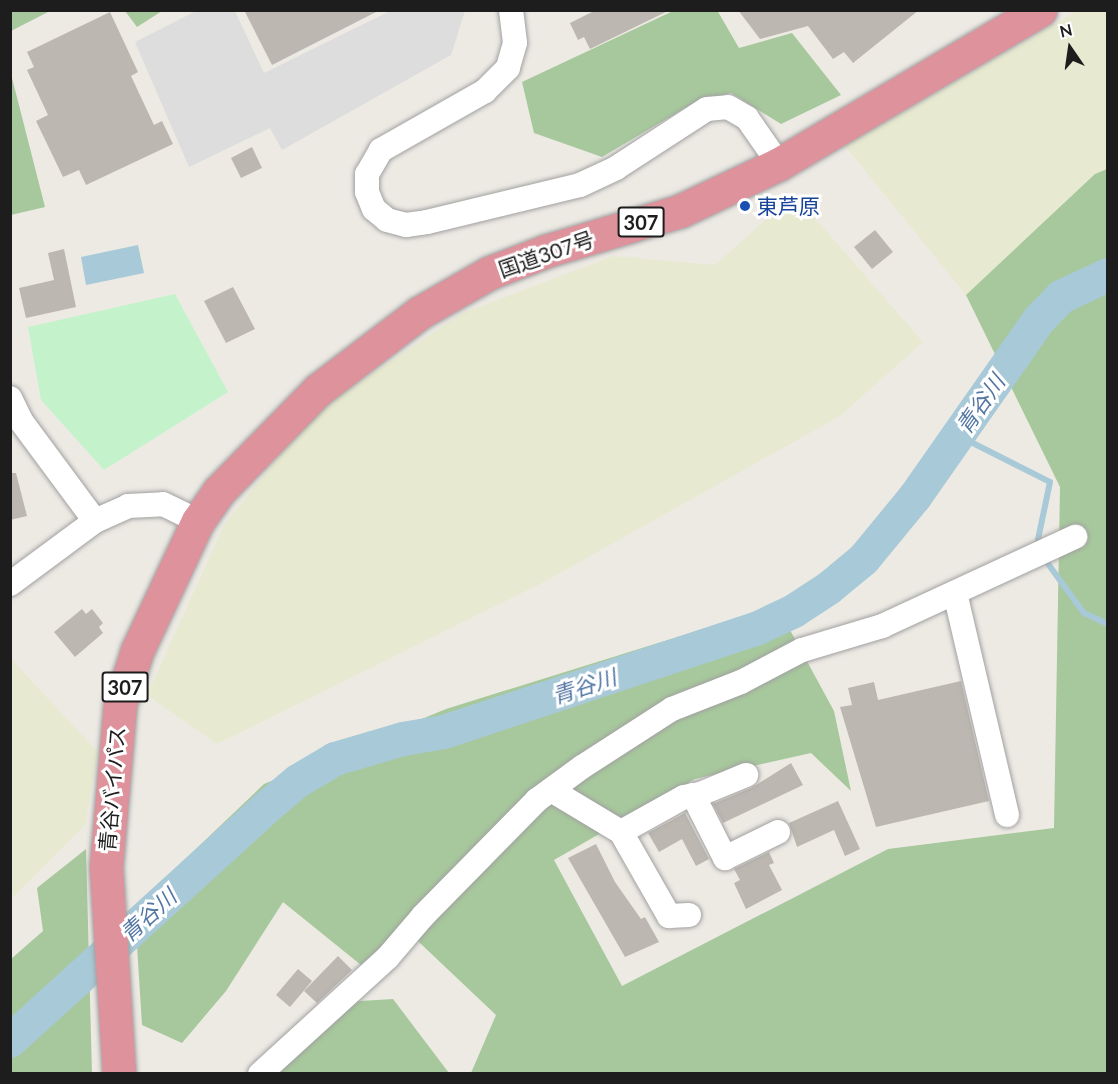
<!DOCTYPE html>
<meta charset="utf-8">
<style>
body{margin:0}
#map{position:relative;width:1118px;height:1084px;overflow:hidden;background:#edeae4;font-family:Lato,"Noto Sans JP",sans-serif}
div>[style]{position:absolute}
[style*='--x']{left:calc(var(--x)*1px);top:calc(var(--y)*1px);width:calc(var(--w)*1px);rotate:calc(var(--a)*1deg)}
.farmland>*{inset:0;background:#e7ead0}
.forest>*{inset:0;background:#a7c89c}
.park>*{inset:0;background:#c4f3cb}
.parking>*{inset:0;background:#ddd}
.water>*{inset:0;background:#a8c9d7}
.stream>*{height:6px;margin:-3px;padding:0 3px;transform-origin:3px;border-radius:3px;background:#a8c9d7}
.river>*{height:34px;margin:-17px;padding:0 17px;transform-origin:17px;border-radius:17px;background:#a8c9d7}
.building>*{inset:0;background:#bdb7b1}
.roads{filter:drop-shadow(0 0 2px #a1a1a1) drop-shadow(0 0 2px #a1a1a1)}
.minor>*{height:24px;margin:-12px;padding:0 12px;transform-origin:12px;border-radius:12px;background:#fff}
.highway>*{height:33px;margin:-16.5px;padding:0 16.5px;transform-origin:16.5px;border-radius:16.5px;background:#dd929c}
.dots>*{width:16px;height:16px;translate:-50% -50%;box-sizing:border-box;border:3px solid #fff;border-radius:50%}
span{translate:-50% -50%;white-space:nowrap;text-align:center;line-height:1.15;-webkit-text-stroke:6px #fff;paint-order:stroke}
.shield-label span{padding:2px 4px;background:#fff;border:2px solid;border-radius:4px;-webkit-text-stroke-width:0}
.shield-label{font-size:20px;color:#1d1d1d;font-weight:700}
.transit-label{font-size:21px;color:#164399}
.left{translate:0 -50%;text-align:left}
.street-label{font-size:21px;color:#1d1d1d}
.water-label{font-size:22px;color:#5376a3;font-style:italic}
.frame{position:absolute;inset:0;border:12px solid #1d1d1d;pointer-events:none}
.north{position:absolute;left:1040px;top:18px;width:60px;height:60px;-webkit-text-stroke:4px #fff;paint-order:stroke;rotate:347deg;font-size:16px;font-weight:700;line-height:24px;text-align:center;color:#1d1d1d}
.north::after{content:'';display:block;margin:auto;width:21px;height:27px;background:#1d1d1d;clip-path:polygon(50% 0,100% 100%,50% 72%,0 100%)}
</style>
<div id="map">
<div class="farmland">
<div style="clip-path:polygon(1077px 11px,1107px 11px,1107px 169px,1095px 174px,966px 295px,845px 146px)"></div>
<div style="clip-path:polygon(794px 194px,923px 342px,840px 416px,542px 583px,217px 744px,147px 695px,224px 525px,313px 413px,463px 313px,613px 256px,715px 265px)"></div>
<div style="clip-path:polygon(10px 658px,98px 752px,85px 825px,14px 896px,10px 892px)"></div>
</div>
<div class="forest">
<div style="clip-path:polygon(11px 10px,50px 10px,50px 11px,11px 31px)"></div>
<div style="clip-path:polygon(717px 10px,739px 48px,792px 33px,841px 95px,781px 124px,731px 93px,690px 105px,602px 157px,534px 133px,522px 82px,673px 11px)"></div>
<div style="clip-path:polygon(125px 11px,162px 11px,137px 27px)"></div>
<div style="clip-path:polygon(11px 74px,45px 207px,11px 215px,10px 214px)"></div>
<div style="clip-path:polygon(1107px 169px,1107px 1073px,471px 1073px,496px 1015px,403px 927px,361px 965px,283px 902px,226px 991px,182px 1043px,142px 1025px,137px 946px,157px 886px,264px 784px,446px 709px,777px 606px,834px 711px,851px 791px,811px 753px,695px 779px,554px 860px,622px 986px,888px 849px,1054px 828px,1060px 487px,966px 295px,1095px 174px)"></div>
<div style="clip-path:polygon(86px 849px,92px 1073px,11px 1073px,11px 959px,43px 931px,37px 888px)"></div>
<div style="clip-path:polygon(393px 999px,449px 1073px,265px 1074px,344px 1002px)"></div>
</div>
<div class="park">
<div style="clip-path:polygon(175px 294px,228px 392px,104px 470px,41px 400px,28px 327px)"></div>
</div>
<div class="parking">
<div style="clip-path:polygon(196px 11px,235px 11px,264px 73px,390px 11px,465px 11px,451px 55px,282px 150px,270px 128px,189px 167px,135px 42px)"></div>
</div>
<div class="water">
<div style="clip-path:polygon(138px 245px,144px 273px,86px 285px,81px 257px)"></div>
</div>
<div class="stream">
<div style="--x:957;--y:435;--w:104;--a:26.8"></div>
<div style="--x:1050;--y:482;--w:68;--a:101.8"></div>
<div style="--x:1043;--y:557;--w:69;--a:53.8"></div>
<div style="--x:1084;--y:613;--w:26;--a:25"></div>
</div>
<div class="river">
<div style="--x:10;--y:1041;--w:348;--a:-42.3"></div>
<div style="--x:267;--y:807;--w:40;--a:-40"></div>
<div style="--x:298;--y:781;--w:43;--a:-30.7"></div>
<div style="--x:335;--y:759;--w:71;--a:-16.4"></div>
<div style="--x:403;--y:739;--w:42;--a:-9.7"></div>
<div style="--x:444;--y:732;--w:329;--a:-18.3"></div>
<div style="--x:756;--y:629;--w:42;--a:-25.3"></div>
<div style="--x:794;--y:611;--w:42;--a:-33.3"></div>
<div style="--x:829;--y:588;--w:45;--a:-39.6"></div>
<div style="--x:864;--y:559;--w:80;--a:-50.6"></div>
<div style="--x:915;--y:497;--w:216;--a:-55"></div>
<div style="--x:1039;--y:320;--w:32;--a:-46"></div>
<div style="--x:1061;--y:297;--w:52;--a:-25.1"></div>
</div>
<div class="building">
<div style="clip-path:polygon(244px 10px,380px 10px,272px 65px)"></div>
<div style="clip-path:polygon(596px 10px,670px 10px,590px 49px,584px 37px,578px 40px,570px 23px)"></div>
<div style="clip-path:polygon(738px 10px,919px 10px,853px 63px,844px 52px,833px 59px,808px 26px,760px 39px)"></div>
<div style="clip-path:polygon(110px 12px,138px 72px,131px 76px,154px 125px,162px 121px,173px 144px,86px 185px,79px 170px,63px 177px,36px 121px,48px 115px,27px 70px,34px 67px,27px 52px)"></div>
<div style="clip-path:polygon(252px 147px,262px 168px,241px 178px,231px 158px)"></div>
<div style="clip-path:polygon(875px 230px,893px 252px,872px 269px,854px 247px)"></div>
<div style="clip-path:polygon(64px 249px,76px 307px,26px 318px,19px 288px,54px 280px,48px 253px)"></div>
<div style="clip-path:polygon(233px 287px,255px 329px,226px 343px,204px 301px)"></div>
<div style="clip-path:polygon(10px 473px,16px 473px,27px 516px,10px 520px)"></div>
<div style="clip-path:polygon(82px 609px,86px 614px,92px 609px,103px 623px,99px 627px,103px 633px,75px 657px,54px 632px)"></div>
<div style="clip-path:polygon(961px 681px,989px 801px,876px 827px,840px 707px,852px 705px,848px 688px,874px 682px,878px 700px)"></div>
<div style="clip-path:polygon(791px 763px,803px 785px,723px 823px,713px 804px,751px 788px)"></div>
<div style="clip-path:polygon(838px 801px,860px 849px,845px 856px,834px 830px,797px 847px,789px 823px)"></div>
<div style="clip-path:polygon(685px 813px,709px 859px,696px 866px,682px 839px,659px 852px,648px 833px)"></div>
<div style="clip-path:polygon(596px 844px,615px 882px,641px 919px,645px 917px,659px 942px,625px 957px,568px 858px)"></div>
<div style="clip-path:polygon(769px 852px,774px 863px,769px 865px,782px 890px,746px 909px,734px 883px,740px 880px,734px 869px)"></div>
<div style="clip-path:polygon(338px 956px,352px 970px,317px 1003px,304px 991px)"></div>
<div style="clip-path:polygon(298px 969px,312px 981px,290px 1007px,276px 995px)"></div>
</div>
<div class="roads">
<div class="minor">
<div style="--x:511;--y:10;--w:33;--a:83"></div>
<div style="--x:515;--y:43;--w:26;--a:106"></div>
<div style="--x:508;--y:68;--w:33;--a:135"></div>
<div style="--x:485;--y:91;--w:120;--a:150.4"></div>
<div style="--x:381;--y:150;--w:28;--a:120"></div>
<div style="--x:367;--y:174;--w:18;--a:90"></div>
<div style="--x:367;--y:192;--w:18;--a:68"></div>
<div style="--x:374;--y:209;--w:17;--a:40"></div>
<div style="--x:387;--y:220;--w:20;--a:15"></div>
<div style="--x:406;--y:225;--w:21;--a:-8"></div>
<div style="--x:427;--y:222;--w:157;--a:-13.6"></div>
<div style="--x:580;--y:185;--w:40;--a:-25"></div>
<div style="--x:616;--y:168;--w:108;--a:-33"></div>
<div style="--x:707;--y:109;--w:21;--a:-5"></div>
<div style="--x:728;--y:107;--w:22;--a:30"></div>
<div style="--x:747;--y:118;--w:56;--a:55.2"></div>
<div style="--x:10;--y:398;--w:25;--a:64"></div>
<div style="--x:21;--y:421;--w:124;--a:53.5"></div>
<div style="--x:10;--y:584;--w:106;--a:-36.5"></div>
<div style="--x:95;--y:521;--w:36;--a:-24"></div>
<div style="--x:128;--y:506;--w:35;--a:-3"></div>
<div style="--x:163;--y:504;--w:39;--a:26"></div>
<div style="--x:955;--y:593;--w:228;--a:76.8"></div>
<div style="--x:551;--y:790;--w:82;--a:31"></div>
<div style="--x:621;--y:832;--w:97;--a:60.3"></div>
<div style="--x:669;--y:916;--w:20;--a:-3"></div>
<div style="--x:693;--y:795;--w:71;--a:63.1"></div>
<div style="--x:725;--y:858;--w:59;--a:-26.1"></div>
<div style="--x:621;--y:832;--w:72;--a:-29.1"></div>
<div style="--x:684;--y:797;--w:16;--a:-11"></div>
<div style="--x:700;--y:794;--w:50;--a:-22.4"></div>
<div style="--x:260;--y:1074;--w:173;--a:-42.4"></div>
<div style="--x:388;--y:957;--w:54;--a:-49.5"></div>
<div style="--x:423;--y:916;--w:163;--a:-45.5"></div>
<div style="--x:537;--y:800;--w:56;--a:-36.3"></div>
<div style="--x:582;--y:767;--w:107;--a:-32.8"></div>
<div style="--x:672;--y:709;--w:74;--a:-21.4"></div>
<div style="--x:741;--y:682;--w:69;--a:-27.7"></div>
<div style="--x:802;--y:650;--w:84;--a:-16.7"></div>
<div style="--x:882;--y:626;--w:213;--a:-24.8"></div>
</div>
<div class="highway">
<div style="--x:119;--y:1074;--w:207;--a:-93.6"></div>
<div style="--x:106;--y:867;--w:164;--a:-85.1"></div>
<div style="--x:120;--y:704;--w:56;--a:-72.2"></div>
<div style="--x:137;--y:651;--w:144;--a:-64.9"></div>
<div style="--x:198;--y:521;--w:37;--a:-55"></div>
<div style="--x:219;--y:491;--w:141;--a:-45.6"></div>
<div style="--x:318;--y:390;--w:127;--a:-37.3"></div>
<div style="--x:419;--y:313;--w:81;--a:-29.7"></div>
<div style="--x:489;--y:273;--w:61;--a:-21.1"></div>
<div style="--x:546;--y:251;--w:140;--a:-16.6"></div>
<div style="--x:680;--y:211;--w:110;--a:-25.4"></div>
<div style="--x:779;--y:164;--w:303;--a:-30.5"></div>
</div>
</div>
<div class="dots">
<div style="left:745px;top:206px;background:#1a4fb4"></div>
</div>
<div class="shield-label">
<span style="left:641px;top:222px">307</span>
<span style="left:125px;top:687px">307</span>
</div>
<div class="transit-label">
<span class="left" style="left:757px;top:206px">東芦原</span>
</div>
<div class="street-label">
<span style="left:546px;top:254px;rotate:-19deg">国道307号</span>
<span style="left:112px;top:789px;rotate:-85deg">青谷バイパス</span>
</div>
<div class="water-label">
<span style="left:980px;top:404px;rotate:-55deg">青谷川</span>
<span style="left:584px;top:686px;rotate:-18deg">青谷川</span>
<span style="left:148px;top:915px;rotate:-42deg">青谷川</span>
</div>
<div class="frame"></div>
<div class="north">N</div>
</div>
